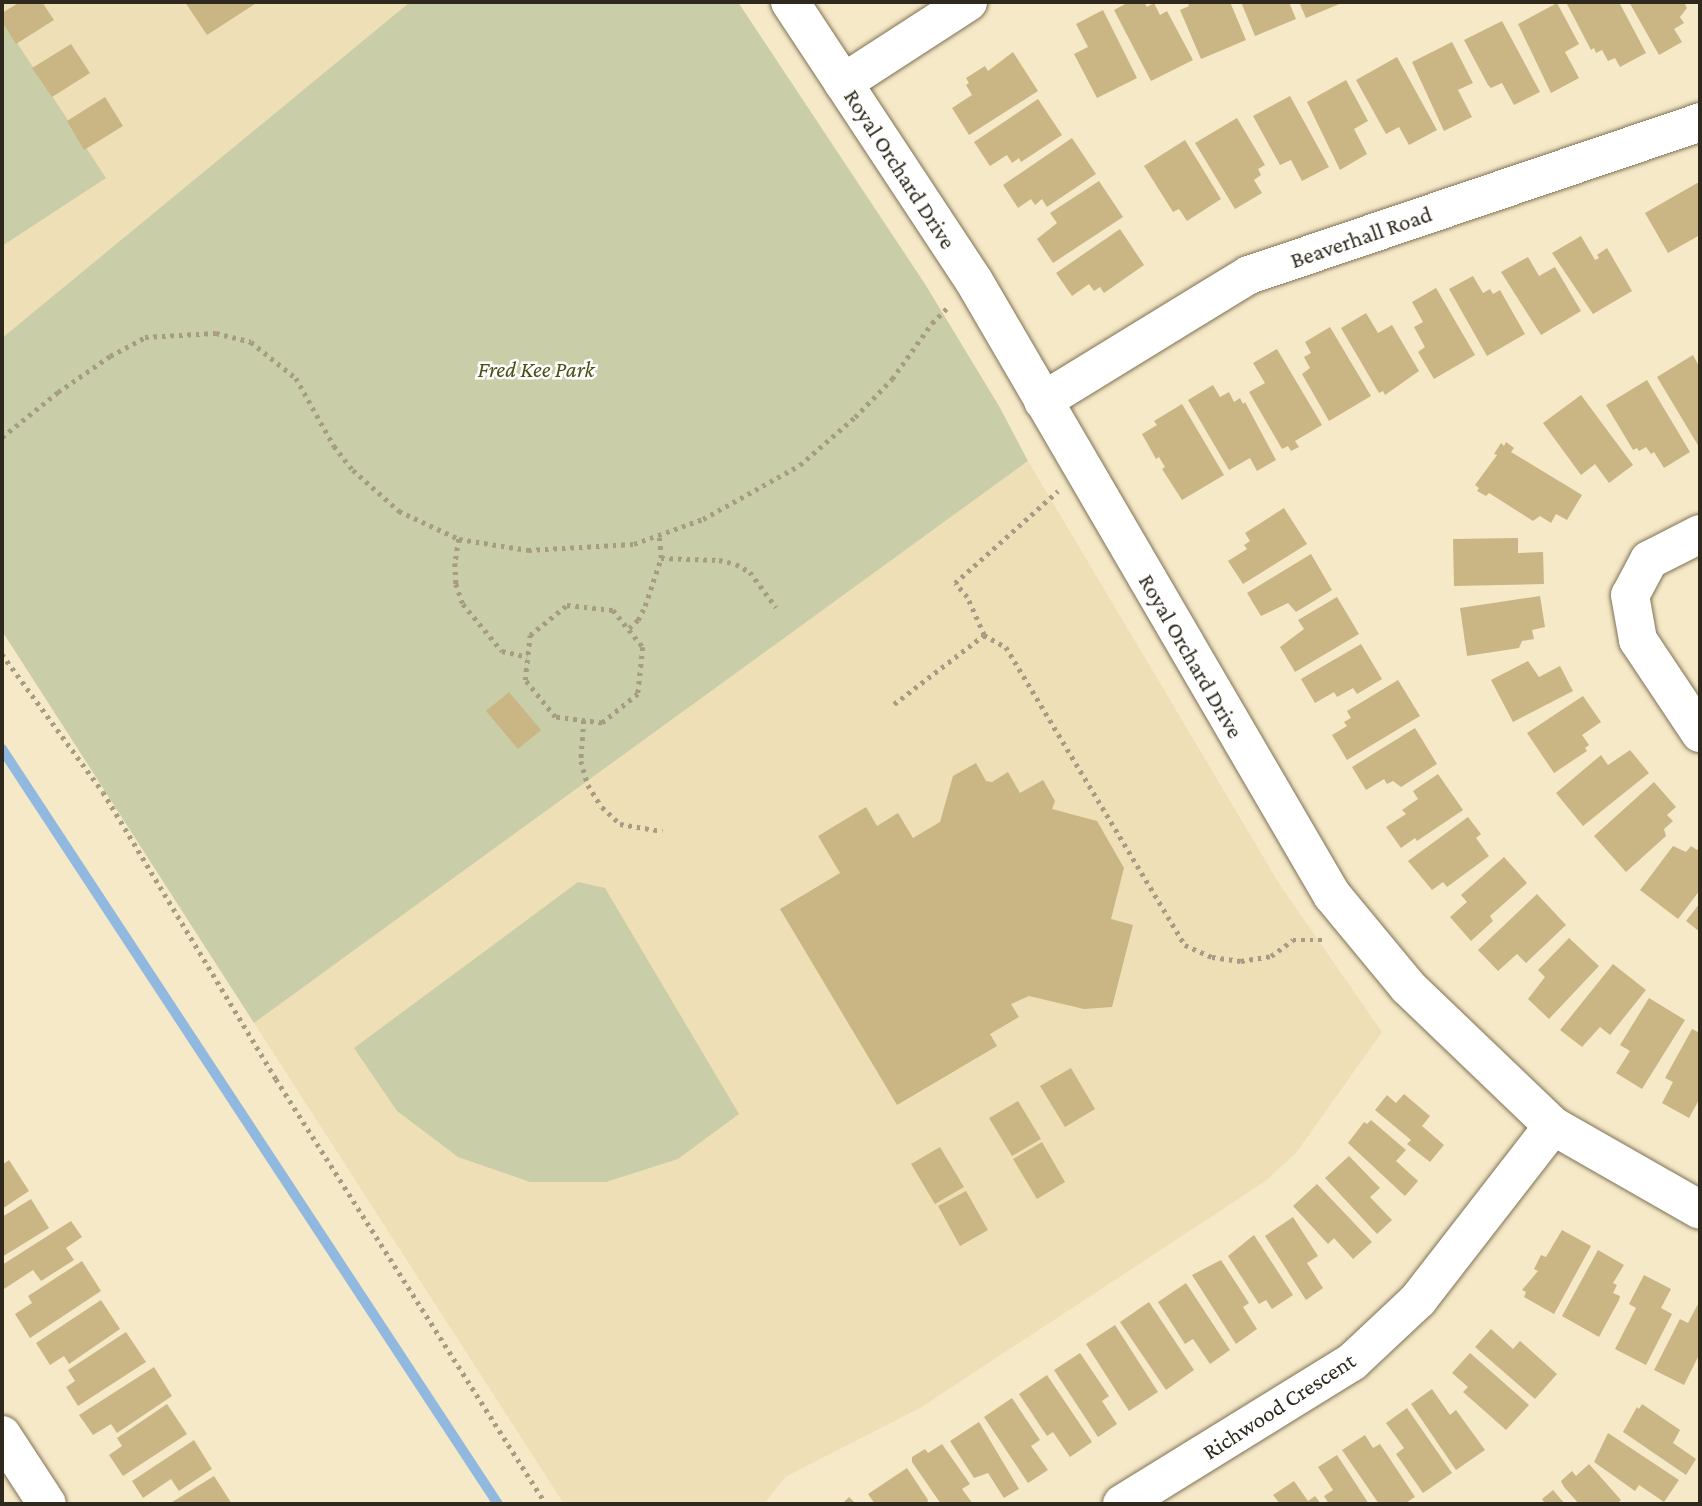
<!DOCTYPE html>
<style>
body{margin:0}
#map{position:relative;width:1702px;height:1506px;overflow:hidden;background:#f6e9c8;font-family:"Crimson Pro",serif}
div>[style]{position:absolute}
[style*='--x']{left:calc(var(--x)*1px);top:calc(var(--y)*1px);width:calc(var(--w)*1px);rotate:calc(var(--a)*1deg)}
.built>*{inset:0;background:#efdfb6}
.green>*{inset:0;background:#c9cea9}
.stream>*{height:10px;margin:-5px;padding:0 5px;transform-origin:5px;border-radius:5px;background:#91b8df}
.building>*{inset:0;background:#c9b684}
.path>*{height:4.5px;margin-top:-2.25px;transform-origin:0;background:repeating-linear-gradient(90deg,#a59c83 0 3.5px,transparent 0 8.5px)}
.roads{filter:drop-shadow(0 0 2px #7e7254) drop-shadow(0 0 2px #7e7254)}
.minor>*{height:38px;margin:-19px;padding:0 19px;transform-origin:19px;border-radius:19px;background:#fff}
span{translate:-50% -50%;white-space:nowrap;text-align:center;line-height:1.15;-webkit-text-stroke:5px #fff;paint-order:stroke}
.street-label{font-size:23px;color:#2e291c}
.park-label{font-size:23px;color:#4a4f14;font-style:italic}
.frame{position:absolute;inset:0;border:4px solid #2e291c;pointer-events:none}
</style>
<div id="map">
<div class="built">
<div style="clip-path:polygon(2px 2px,410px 2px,2px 338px)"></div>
<div style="clip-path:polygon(1028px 461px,1280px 885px,1382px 1032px,1296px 1153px,1264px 1182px,920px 1408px,785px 1477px,764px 1504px,564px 1504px,254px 1023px)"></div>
</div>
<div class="green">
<div style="clip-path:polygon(410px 2px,738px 2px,925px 284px,999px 406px,1028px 461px,254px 1023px,2px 631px,2px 338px)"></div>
<div style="clip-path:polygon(2px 20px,106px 178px,2px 246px)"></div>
<div style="clip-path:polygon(578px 882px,605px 888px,739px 1114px,678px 1159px,606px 1182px,530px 1182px,458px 1157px,397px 1111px,354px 1048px)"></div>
</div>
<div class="stream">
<div style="--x:2;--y:749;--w:903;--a:56.7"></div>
</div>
<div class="building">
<div style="clip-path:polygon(20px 2px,42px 2px,54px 20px,16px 44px,2px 22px,2px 13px)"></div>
<div style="clip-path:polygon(185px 2px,258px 2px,207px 35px)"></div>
<div style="clip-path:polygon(1129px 2px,1144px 2px,1147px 7px,1154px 3px,1160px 15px,1167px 11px,1193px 60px,1151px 81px,1114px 10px)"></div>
<div style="clip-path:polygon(1187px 2px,1230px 2px,1246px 40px,1201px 59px,1180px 10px,1189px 6px)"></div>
<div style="clip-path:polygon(1241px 2px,1289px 2px,1296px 19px,1255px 36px)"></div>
<div style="clip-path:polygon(1299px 2px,1344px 2px,1306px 18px)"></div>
<div style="clip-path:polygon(1572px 2px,1619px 2px,1646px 53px,1620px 67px,1615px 58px,1608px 61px,1602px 50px,1596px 53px,1594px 48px,1591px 50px,1567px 4px)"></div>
<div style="clip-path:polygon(1629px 2px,1684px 2px,1687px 8px,1680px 17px,1684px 23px,1674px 29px,1682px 42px,1659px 55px)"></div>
<div style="clip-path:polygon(1557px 3px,1579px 44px,1565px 52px,1579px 78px,1551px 93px,1518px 24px)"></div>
<div style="clip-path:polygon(1103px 10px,1137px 78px,1097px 98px,1074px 54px,1088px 47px,1076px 24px)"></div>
<div style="clip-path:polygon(1502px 21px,1540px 92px,1514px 105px,1502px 83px,1491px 88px,1488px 85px,1464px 40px)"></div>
<div style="clip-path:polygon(1452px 42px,1473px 83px,1458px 90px,1472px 117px,1444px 131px,1412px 62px)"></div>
<div style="clip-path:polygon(71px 44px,90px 73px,52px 97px,32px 68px)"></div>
<div style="clip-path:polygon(1013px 52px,1038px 91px,969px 135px,952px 108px,972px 95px,966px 85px,969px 83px,966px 78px,985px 66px,988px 71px)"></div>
<div style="clip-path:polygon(1397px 57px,1437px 130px,1409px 145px,1399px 127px,1386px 134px,1356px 80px)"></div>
<div style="clip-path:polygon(1346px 80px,1368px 121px,1354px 129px,1367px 154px,1340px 170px,1307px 102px)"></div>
<div style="clip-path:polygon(1290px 96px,1329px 167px,1302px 181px,1291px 160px,1280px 165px,1253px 116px)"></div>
<div style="clip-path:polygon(105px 97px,123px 126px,84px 150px,67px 121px)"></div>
<div style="clip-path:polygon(1038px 99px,1062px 135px,1021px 162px,1019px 158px,1012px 163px,1007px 155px,990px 166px,974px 142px)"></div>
<div style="clip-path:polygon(1237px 118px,1265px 165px,1258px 169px,1261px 175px,1254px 180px,1262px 193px,1235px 209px,1195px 143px)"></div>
<div style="clip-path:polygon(1072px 138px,1096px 174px,1047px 207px,1042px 199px,1035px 205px,1031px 199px,1018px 208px,1003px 185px)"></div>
<div style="clip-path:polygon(1185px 140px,1221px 199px,1187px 221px,1179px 209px,1173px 212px,1144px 166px)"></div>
<div style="clip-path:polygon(1099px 181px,1123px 217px,1053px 263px,1037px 239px,1057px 223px,1050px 213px)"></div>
<div style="clip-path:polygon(1699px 182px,1700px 235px,1668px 253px,1645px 213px)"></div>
<div style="clip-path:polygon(1120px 229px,1144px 265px,1104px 293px,1100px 287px,1094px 291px,1089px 284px,1072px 296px,1056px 273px)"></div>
<div style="clip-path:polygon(1581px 236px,1595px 260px,1599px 258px,1597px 255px,1607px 248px,1632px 291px,1593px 314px,1552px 253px)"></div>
<div style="clip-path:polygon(1528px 257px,1539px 276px,1555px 267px,1581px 311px,1541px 335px,1501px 272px)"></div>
<div style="clip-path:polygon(1473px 276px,1483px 293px,1490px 289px,1493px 294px,1500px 290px,1525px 334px,1487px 356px,1449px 289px)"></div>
<div style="clip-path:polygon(1436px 288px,1475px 355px,1434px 379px,1418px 352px,1425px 347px,1414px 327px,1423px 322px,1412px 302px)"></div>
<div style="clip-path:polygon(1366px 313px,1378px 333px,1392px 325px,1419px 371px,1385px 395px,1383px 391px,1379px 393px,1341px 328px)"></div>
<div style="clip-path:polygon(1330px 327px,1371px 396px,1329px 421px,1302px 374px,1310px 368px,1304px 357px,1311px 353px,1305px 342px)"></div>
<div style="clip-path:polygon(1277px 349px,1322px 425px,1295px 441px,1299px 447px,1291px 451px,1288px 446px,1282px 449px,1249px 392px,1265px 383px,1253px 363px)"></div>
<div style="clip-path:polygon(1693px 355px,1700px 368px,1699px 447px,1657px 377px)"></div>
<div style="clip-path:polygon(1647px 380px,1690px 452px,1664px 468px,1654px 452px,1651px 454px,1646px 447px,1639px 451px,1637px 448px,1633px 450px,1606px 405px)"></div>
<div style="clip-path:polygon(1213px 385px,1220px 397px,1229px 392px,1234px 402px,1240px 398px,1243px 404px,1245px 402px,1276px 460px,1257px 471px,1250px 458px,1229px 470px,1188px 400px)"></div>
<div style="clip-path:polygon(1581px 395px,1633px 465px,1609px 483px,1595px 464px,1581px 475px,1543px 423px)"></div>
<div style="clip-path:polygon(1182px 404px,1224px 475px,1182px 500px,1162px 469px,1165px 467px,1159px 457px,1156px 459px,1142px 434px,1157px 425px,1154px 421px)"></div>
<div style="clip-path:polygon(1506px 442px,1514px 448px,1511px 452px,1582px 495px,1567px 520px,1556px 514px,1551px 523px,1540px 516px,1533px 521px,1489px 493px,1486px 496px,1477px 491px,1479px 488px,1475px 485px,1497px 455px,1494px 454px,1501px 443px,1504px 446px)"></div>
<div style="clip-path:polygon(1284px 508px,1307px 544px,1243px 584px,1228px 561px,1247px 549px,1244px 545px,1250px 541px,1245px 533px)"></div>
<div style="clip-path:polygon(1518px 538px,1518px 553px,1543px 552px,1544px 584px,1454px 586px,1453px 539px)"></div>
<div style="clip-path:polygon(1311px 554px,1332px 590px,1296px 612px,1288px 603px,1261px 616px,1247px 593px)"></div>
<div style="clip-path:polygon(1540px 596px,1545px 627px,1532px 630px,1534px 639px,1522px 641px,1519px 648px,1467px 656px,1460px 608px)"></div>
<div style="clip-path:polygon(1337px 597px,1359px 634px,1295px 672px,1280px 647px,1304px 629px,1298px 620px)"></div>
<div style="clip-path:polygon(1361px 644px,1382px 679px,1357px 694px,1353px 688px,1337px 697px,1334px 692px,1315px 703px,1301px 679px)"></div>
<div style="clip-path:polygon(1528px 661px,1539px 677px,1560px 666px,1573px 691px,1513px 722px,1491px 680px)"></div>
<div style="clip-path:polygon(1398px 680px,1420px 716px,1347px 760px,1332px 735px,1347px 726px,1344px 722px,1351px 718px,1347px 711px)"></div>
<div style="clip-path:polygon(509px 692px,541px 730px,518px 749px,486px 711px)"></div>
<div style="clip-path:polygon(1583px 696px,1601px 722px,1582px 735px,1589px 745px,1585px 748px,1587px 751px,1554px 773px,1527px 733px)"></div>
<div style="clip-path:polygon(1415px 728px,1437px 764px,1401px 787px,1393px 781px,1387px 784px,1384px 779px,1366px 790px,1352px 767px)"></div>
<div style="clip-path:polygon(1630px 750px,1649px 773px,1583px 826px,1556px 793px,1601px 755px,1608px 765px)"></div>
<div style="clip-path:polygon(976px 763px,986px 781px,992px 782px,1008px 772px,1020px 793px,1043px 780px,1055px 801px,1052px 809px,1097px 821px,1124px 868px,1111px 919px,1133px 925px,1112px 1007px,1084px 1009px,1029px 996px,1011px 1004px,1019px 1017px,990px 1034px,997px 1046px,897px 1105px,780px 909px,840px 873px,818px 836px,866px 807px,877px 826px,898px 813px,913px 838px,940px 822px,953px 776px)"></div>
<div style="clip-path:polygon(1438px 774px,1463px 810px,1417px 841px,1415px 838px,1401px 848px,1386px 827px,1406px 814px,1402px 810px,1418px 799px,1413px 791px)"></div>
<div style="clip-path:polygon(1654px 782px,1676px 807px,1667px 815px,1673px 821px,1664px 829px,1666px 836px,1626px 872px,1594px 836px)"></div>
<div style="clip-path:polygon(1468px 817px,1481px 834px,1476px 838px,1489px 856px,1447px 887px,1443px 882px,1432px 890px,1408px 861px)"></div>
<div style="clip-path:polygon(1673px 846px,1686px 852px,1691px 846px,1697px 850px,1700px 846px,1700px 890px,1678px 919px,1640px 890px)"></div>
<div style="clip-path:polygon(1504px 857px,1527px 883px,1490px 916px,1493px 921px,1471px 941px,1450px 917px,1467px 902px,1461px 895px)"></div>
<div style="clip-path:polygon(1537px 894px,1566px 925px,1526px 963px,1517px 954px,1498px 971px,1478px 950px)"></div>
<div style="clip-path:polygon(1700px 903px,1700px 932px,1686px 921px)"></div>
<div style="clip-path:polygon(1569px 938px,1599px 966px,1549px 1019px,1528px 999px,1545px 977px,1538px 970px)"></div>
<div style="clip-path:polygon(1613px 964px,1646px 990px,1610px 1035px,1600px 1027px,1582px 1047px,1560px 1030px)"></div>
<div style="clip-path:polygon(1649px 998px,1685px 1020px,1642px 1089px,1616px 1073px,1630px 1051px,1620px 1045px)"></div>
<div style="clip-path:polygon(1692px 1029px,1700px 1033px,1700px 1098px,1689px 1118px,1662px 1103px,1673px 1082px,1665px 1078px)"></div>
<div style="clip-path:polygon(1071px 1068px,1095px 1109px,1065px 1127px,1040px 1086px)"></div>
<div style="clip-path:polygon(1404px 1094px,1430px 1116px,1422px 1126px,1444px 1145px,1430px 1162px,1407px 1144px,1411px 1140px,1375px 1110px,1387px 1095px,1396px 1103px)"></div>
<div style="clip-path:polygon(1018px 1101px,1041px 1139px,1012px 1156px,989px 1118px)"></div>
<div style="clip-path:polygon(1371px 1120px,1406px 1150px,1396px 1161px,1418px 1181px,1405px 1196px,1348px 1143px,1364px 1122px,1367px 1124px)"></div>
<div style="clip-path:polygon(1042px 1142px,1065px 1182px,1037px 1199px,1013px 1159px)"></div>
<div style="clip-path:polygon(940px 1147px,964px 1187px,935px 1204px,911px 1164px)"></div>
<div style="clip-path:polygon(1349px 1156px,1380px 1188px,1370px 1197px,1392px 1220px,1377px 1234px,1325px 1178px)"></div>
<div style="clip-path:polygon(9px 1160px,29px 1191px,2px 1209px,2px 1165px)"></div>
<div style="clip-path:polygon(1317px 1184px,1372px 1242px,1353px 1259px,1334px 1238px,1328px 1244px,1293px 1206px)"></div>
<div style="clip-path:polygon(966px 1191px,988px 1230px,960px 1246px,938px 1206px)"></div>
<div style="clip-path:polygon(31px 1199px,49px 1228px,2px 1257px,2px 1217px)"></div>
<div style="clip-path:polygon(1293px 1217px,1318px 1256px,1307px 1263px,1323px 1288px,1306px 1300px,1265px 1236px)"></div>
<div style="clip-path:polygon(71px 1221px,82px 1237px,66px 1248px,74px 1260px,41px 1281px,33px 1270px,4px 1289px,2px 1265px)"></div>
<div style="clip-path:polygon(1562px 1230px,1591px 1246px,1554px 1314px,1524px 1297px,1526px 1292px,1522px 1290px,1538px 1271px,1534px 1269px,1541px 1255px,1546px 1257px)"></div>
<div style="clip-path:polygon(1254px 1235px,1293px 1295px,1272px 1309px,1266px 1300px,1259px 1304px,1228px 1256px)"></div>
<div style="clip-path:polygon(1598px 1250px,1624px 1265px,1613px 1283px,1617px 1285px,1613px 1293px,1620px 1296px,1619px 1300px,1599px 1337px,1562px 1316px)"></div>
<div style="clip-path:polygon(1221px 1260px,1249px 1303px,1243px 1307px,1257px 1329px,1236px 1344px,1192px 1275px)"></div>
<div style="clip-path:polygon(82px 1261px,101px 1291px,30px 1338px,15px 1314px,32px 1303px,28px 1296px)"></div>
<div style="clip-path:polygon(1644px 1275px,1671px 1289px,1661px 1308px,1672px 1314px,1646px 1365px,1615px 1349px,1636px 1308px,1629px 1304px)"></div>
<div style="clip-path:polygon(1186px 1283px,1230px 1350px,1210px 1364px,1193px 1339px,1185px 1344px,1158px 1302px)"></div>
<div style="clip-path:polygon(101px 1300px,120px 1329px,69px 1364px,64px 1356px,50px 1365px,36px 1343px)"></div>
<div style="clip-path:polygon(1149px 1302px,1194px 1370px,1166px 1390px,1120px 1322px)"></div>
<div style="clip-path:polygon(1698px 1304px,1700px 1353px,1684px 1385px,1654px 1370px,1680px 1319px,1688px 1323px)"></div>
<div style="clip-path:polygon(1115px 1325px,1158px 1392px,1129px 1411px,1086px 1344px)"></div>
<div style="clip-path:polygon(1491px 1329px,1513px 1349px,1520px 1341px,1557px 1374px,1535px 1399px,1475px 1347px)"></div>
<div style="clip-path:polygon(126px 1332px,146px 1362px,78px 1406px,66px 1387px,75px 1381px,68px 1370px)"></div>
<div style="clip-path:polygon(1080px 1353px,1109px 1396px,1102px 1401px,1117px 1424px,1098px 1437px,1054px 1370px)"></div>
<div style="clip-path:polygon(1470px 1353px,1529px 1405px,1506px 1430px,1463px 1392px,1468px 1387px,1452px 1373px)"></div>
<div style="clip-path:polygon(154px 1367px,172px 1396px,117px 1433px,111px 1424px,93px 1435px,79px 1415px)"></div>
<div style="clip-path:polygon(1047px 1375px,1092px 1442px,1070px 1457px,1053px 1432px,1047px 1436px,1019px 1394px)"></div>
<div style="clip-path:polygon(1432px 1389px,1450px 1415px,1456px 1410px,1485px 1450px,1456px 1470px,1411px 1404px)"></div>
<div style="clip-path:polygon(1012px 1398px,1040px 1440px,1031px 1446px,1048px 1470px,1028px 1483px,984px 1417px)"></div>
<div style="clip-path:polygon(167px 1404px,187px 1434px,123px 1476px,109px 1455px,122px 1446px,117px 1438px)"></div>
<div style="clip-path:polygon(1642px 1404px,1680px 1430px,1673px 1443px,1696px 1459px,1686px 1475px,1623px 1432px,1637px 1407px,1639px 1409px)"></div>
<div style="clip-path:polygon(1407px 1408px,1452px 1473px,1423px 1493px,1396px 1454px,1404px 1448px,1386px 1423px)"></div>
<div style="clip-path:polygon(979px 1422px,1019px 1489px,1004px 1498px,988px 1473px,974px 1478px,950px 1441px)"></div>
<div style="clip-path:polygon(1608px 1433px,1679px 1480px,1664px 1502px,1639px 1485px,1635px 1491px,1594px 1462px)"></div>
<div style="clip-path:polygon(1365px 1435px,1373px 1448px,1380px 1444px,1415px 1497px,1404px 1504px,1379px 1504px,1342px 1450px)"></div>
<div style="clip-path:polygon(194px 1440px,212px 1469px,179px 1491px,171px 1479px,143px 1498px,132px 1481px)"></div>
<div style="clip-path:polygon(942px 1444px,970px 1484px,962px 1489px,973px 1504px,941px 1504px,912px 1462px,912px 1457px,925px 1449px,928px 1453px)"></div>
<div style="clip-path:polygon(1337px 1455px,1369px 1504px,1329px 1504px,1324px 1496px,1333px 1490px,1318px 1467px)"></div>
<div style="clip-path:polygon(1589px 1464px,1621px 1500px,1617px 1504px,1579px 1504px,1564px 1487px,1561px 1481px,1572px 1471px,1576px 1476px)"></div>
<div style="clip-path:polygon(907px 1468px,928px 1500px,927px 1504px,875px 1504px,868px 1494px)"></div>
<div style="clip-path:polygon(214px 1476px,232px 1504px,169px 1504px)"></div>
<div style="clip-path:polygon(1294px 1481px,1308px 1501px,1315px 1496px,1321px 1504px,1280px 1504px,1273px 1495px)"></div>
<div style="clip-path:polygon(1553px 1490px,1565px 1504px,1541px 1504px,1544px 1502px,1542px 1499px)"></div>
<div style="clip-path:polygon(849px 1497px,856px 1504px,842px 1504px)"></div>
</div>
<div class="path">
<div style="--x:2;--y:437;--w:72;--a:-38.8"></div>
<div style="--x:58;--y:392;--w:63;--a:-34.7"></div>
<div style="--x:110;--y:356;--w:40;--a:-28"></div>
<div style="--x:145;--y:337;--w:71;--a:-3.2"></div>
<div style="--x:216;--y:333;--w:36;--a:14"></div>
<div style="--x:251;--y:342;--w:58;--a:38.7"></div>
<div style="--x:296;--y:378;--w:78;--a:60.8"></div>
<div style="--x:334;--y:446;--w:31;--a:52"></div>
<div style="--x:353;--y:470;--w:62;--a:41.7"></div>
<div style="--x:399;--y:511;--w:66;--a:25"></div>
<div style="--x:459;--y:539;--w:70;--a:9.1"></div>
<div style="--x:528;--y:550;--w:106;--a:-3.2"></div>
<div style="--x:634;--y:544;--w:73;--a:-19.9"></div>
<div style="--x:703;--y:519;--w:111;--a:-29.1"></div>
<div style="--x:800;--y:465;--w:73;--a:-41.1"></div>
<div style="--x:855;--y:417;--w:53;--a:-45.8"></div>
<div style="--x:892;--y:379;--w:69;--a:-54.5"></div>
<div style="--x:932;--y:323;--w:25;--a:-45"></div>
<div style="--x:459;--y:539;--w:24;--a:99"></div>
<div style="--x:455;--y:563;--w:21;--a:87"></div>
<div style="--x:456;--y:584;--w:21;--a:71"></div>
<div style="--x:463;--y:604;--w:61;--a:50.3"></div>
<div style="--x:502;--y:651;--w:26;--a:13"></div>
<div style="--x:661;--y:558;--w:58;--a:2"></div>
<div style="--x:719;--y:560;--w:17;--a:13"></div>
<div style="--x:736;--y:564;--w:16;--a:30"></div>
<div style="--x:750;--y:572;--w:44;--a:53.4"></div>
<div style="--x:567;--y:605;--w:46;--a:6.2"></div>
<div style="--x:613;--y:610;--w:48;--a:51"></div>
<div style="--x:643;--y:647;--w:47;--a:96.1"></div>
<div style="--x:638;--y:694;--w:46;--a:141.1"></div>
<div style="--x:602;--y:723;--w:47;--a:-172.7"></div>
<div style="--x:555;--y:717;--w:48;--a:-129"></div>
<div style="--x:525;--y:680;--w:45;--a:-83.7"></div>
<div style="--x:530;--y:635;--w:48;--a:-39"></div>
<div style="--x:629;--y:628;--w:12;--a:-42"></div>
<div style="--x:638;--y:620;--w:16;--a:-63"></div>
<div style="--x:645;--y:606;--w:51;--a:-71.6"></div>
<div style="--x:661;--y:558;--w:23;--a:-95"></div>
<div style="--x:984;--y:635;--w:25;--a:29"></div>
<div style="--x:1006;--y:647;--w:348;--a:59"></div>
<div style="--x:1185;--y:945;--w:30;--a:24"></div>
<div style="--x:1212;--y:957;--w:29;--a:8"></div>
<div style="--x:1241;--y:961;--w:30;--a:-9"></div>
<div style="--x:1271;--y:956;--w:27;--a:-36"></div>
<div style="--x:1293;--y:940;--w:31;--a:0"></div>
<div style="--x:2;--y:654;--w:171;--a:53.8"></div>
<div style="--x:103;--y:792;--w:335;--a:58.9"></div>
<div style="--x:276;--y:1079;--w:504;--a:57.57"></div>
<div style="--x:894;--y:704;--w:113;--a:-37.5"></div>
<div style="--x:984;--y:635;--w:42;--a:-114.1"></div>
<div style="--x:967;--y:597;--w:18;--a:-131"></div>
<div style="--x:955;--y:583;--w:138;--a:-41.8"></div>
<div style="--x:584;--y:720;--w:41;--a:94.2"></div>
<div style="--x:581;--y:761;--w:25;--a:74"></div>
<div style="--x:588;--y:785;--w:26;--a:58"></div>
<div style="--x:602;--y:807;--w:25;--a:43"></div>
<div style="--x:620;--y:824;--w:43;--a:9.5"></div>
</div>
<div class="roads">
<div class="minor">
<div style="--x:790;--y:2;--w:334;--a:56.6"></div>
<div style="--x:974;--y:281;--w:711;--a:59.76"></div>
<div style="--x:1332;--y:895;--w:119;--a:50.4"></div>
<div style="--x:1408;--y:987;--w:201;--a:43.8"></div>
<div style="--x:1553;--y:1126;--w:169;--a:29.7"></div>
<div style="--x:843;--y:83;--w:149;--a:-32.9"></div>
<div style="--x:1043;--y:401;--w:241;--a:-31.5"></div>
<div style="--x:1249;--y:275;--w:476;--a:-18.7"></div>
<div style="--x:1700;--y:534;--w:57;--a:153"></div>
<div style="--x:1649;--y:560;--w:40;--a:118"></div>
<div style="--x:1630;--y:595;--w:46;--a:79.9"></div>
<div style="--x:1638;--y:640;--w:112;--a:56.3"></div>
<div style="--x:2;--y:1435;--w:82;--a:56.9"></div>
<div style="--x:1122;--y:1504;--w:270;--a:-31.7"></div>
<div style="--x:1352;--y:1362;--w:91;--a:-43.2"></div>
<div style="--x:1418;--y:1300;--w:220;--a:-52.2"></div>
</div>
</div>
<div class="street-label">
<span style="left:900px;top:169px;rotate:57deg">Royal Orchard Drive</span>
<span style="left:1361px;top:237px;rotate:-19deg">Beaverhall Road</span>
<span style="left:1191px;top:656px;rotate:60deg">Royal Orchard Drive</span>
<span style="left:1279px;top:1406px;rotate:-33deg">Richwood Crescent</span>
</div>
<div class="park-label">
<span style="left:536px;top:369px">Fred Kee Park</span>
</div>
<div class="frame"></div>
</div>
